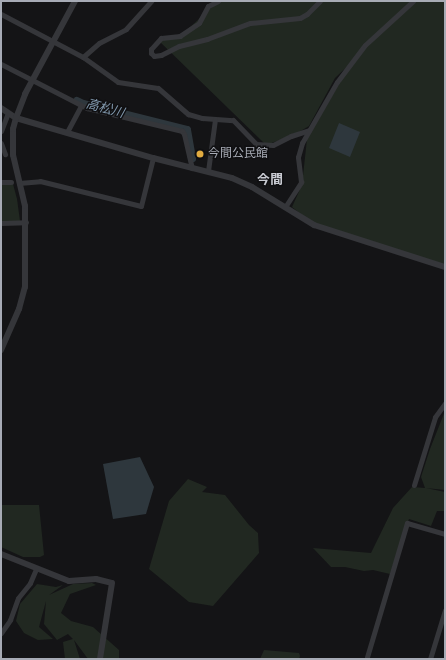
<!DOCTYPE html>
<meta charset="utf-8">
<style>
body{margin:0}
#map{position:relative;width:446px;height:660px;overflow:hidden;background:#141416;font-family:"Space Grotesk","Noto Sans JP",sans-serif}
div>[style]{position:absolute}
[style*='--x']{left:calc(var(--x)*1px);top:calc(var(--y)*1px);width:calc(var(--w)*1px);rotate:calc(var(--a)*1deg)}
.green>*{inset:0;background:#212821}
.water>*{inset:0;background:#2e373d}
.river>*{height:8px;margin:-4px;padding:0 4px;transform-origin:4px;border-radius:4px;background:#2e373d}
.minor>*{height:5px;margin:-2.5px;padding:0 2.5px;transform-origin:2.5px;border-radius:2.5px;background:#35363a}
.tertiary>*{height:6px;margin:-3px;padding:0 3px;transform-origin:3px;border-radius:3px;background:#35363a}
.dots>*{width:11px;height:11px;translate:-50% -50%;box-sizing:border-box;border:2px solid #0f0f11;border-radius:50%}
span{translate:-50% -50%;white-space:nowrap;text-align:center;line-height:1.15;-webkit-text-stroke:3px #0f0f11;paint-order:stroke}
.poi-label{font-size:12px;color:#a7abb5}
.left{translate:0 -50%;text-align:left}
.water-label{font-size:13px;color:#8198ad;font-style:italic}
.neighbourhood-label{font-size:13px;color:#c8cad1;font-weight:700}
.frame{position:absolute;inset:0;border:2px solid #a7abb5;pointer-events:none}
</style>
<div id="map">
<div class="green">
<div style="clip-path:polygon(219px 1px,445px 1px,445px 265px,312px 223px,292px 207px,302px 185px,307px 139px,352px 62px,335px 78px,309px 126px,294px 135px,266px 145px,158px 40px,180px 36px)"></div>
<div style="clip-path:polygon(1px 184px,13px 184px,17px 199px,20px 221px,1px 221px)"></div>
<div style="clip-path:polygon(445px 411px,445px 490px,426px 488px,445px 492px,445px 511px,437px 511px,431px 526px,409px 519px,390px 574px,373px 570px,364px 571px,345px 567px,331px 567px,313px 548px,371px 553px,393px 508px,412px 487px,425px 488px,421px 477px,430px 449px)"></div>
<div style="clip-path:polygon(188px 479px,207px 487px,202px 492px,225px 495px,249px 525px,258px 533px,259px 553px,213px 606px,189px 602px,149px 569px,169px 501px)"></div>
<div style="clip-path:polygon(1px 505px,39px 505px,44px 555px,40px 557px,23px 557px,1px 547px)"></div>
<div style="clip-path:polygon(92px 583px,96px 585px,70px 594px,61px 613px,71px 621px,93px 627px,119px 650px,119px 659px,88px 659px,74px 640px,80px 659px,65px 659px,63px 642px,73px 639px,68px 634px,57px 640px,44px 624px,46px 601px,39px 627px,53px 639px,38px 640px,24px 633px,16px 621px,20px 604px,37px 584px,56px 587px,63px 585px,49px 595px,73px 584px)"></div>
<div style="clip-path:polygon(264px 650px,299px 653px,300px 656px,299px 659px,260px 659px)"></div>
</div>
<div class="water">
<div style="clip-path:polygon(339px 123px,360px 132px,350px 157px,329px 148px)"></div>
<div style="clip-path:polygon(140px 457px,154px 487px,146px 514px,113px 519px,103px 464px)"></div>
</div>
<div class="river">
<div style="--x:77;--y:101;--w:7;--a:27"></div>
<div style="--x:83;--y:104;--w:107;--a:14"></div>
<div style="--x:187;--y:130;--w:29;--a:80"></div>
</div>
<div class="minor">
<div style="--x:218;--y:1;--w:11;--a:153"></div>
<div style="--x:208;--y:6;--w:19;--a:118"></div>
<div style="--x:199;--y:23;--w:23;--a:146"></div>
<div style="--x:180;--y:36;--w:19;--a:174"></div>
<div style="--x:161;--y:38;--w:15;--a:132"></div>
<div style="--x:151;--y:49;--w:4;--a:90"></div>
<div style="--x:151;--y:53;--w:4;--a:45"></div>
<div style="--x:154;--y:56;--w:7;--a:-8"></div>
<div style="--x:161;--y:55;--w:20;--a:-27"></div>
<div style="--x:179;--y:46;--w:29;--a:-14"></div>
<div style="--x:207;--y:39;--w:46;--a:-20.4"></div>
<div style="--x:250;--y:23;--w:50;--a:-5.7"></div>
<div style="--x:300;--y:18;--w:8;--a:-30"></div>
<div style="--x:307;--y:14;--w:18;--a:-45"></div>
<div style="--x:1;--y:14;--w:93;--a:27.7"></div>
<div style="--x:83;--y:57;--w:43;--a:35.5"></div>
<div style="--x:118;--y:82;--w:40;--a:8.5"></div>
<div style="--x:158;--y:88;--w:40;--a:41"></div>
<div style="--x:188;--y:114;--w:15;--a:16"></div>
<div style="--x:202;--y:118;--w:31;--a:4"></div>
<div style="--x:233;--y:120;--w:33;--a:46"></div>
<div style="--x:256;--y:144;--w:17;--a:3"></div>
<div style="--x:273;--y:145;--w:20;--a:-27"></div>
<div style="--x:291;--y:136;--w:19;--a:-18"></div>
<div style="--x:83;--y:57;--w:21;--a:-41"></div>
<div style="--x:99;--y:43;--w:30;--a:-27"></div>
<div style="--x:126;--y:29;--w:38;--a:-48"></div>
<div style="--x:1;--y:64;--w:97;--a:27.1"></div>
<div style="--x:87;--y:108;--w:98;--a:13.6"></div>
<div style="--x:182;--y:131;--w:4;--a:56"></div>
<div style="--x:184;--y:134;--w:35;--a:77"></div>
<div style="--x:1;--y:131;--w:19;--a:-69"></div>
<div style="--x:67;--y:132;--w:30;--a:-62"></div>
<div style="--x:1;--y:143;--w:12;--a:70"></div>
<div style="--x:208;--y:171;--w:52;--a:-82.3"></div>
<div style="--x:1;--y:182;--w:10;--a:0"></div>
<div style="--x:19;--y:183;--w:21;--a:-5"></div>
<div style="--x:40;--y:181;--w:104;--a:13.9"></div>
<div style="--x:141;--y:206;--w:49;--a:-76"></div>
<div style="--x:285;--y:207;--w:30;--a:-57"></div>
<div style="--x:301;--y:182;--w:25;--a:-97"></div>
<div style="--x:298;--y:157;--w:15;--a:-74"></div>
<div style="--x:302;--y:143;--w:70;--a:-60.2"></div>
<div style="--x:337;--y:82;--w:46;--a:-52.9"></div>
<div style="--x:365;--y:45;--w:65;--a:-42.5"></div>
<div style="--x:1;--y:223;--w:25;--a:-2"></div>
<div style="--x:414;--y:485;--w:71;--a:-72.8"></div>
<div style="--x:435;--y:417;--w:17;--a:-54"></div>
<div style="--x:1;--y:633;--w:16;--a:-55"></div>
<div style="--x:10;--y:620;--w:23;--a:-70"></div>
<div style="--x:18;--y:598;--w:19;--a:-51"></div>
<div style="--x:30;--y:583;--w:15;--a:-67"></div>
<div style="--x:367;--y:657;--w:140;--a:-73.4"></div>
<div style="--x:407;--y:523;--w:40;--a:16"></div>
<div style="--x:430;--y:659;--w:51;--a:-73"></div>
</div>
<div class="tertiary">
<div style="--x:1;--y:108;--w:18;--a:34"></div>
<div style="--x:16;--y:118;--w:143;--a:16.3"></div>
<div style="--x:153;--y:158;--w:81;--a:14.2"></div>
<div style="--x:232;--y:178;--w:22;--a:24"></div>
<div style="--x:252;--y:187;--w:73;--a:31.5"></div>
<div style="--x:314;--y:225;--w:138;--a:17.8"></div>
<div style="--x:1;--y:350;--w:45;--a:-66.3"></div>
<div style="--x:19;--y:309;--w:23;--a:-75"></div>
<div style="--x:25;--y:287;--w:81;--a:-90"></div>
<div style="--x:25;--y:206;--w:52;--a:-103.2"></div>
<div style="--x:13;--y:155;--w:26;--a:-90"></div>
<div style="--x:13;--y:129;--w:11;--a:-75"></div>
<div style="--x:16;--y:118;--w:26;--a:-69"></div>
<div style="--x:25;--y:94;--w:106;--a:-61.7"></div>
<div style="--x:1;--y:554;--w:73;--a:21.7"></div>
<div style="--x:69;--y:581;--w:27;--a:-4"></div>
<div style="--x:96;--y:579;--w:16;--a:14"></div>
<div style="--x:112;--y:583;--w:77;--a:99"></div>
</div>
<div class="dots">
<div style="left:200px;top:154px;background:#e1ab40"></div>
</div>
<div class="poi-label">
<span class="left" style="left:208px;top:154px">今間公民館</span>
</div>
<div class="water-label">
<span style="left:105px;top:109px;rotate:15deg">高松川</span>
</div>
<div class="neighbourhood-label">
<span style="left:270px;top:180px">今間</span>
</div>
<div class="frame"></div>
</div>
